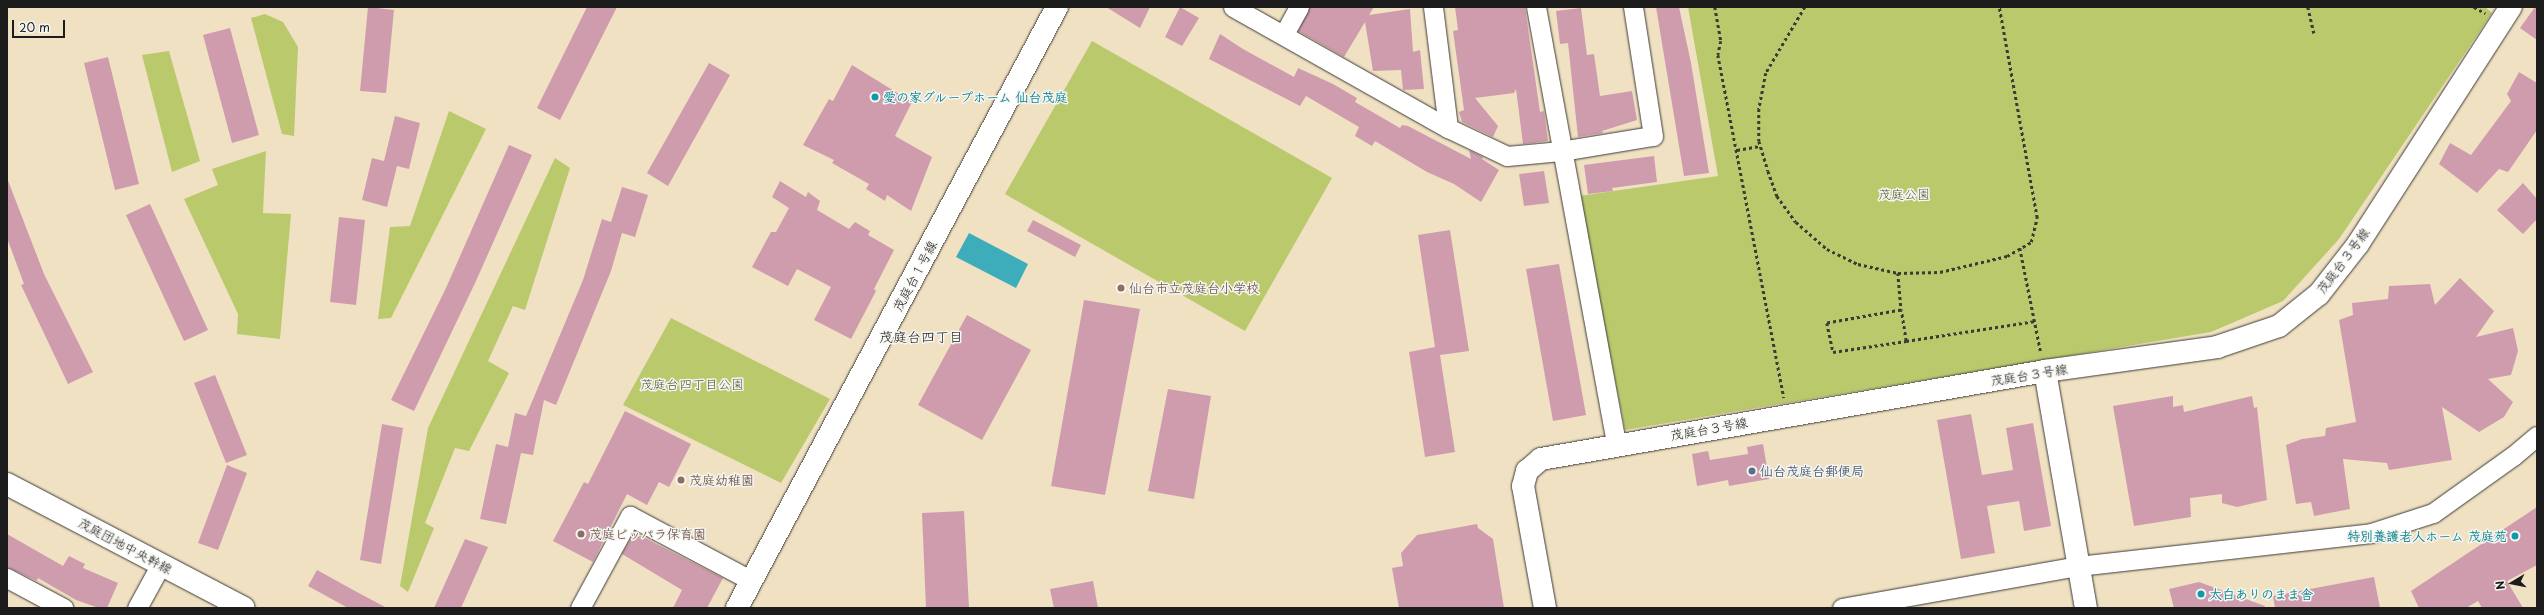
<!DOCTYPE html>
<meta charset="utf-8">
<style>
body{margin:0}
#map{position:relative;width:2544px;height:615px;overflow:hidden;background:#f0e1c3;font-family:"Playpen Sans","Klee One",sans-serif}
div>[style]{position:absolute}
[style*='--x']{left:calc(var(--x)*1px);top:calc(var(--y)*1px);width:calc(var(--w)*1px);rotate:calc(var(--a)*1deg)}
.green>*{inset:0;background:#b9c96c}
.water>*{inset:0;background:#3eadbb}
.building>*{inset:0;background:#cf9cae}
.path>*{height:2.5px;margin-top:-1.25px;transform-origin:0;background:repeating-linear-gradient(90deg,#3c3a35 0 3px,transparent 0 6px)}
.roads{filter:drop-shadow(0 0 1px #3c3a35) drop-shadow(0 0 1px #3c3a35)}
.street>*{height:19px;margin:-9.5px;padding:0 9.5px;transform-origin:9.5px;border-radius:9.5px;background:#fff}
.secondary>*{height:22px;margin:-11px;padding:0 11px;transform-origin:11px;border-radius:11px;background:#fff}
.dots>*{width:11px;height:11px;translate:-50% -50%;box-sizing:border-box;border:2px solid #f6f6f2;border-radius:50%}
span{translate:-50% -50%;white-space:nowrap;text-align:center;line-height:1.15;-webkit-text-stroke:3px #f6f6f2;paint-order:stroke}
.culture-label{font-size:13px;color:#0d838f;font-weight:700}
.left{translate:0 -50%;text-align:left}
.right{translate:-100% -50%;text-align:right}
.park-label{font-size:13px;color:#535938}
.street-label{font-size:13px;color:#1c1c1c}
.education-label{font-size:13px;color:#785e54;font-weight:700}
.service-label{font-size:13px;color:#4e5e75;font-weight:700}
.neighbourhood-label{font-size:14px;color:#1c1c1c}
.frame{position:absolute;inset:0;border:8px solid #1c1c1c;pointer-events:none}
.north{position:absolute;left:2492px;top:563px;width:40px;height:40px;-webkit-text-stroke:3px #f6f6f2;paint-order:stroke;rotate:260deg;font-size:11px;font-weight:700;line-height:16px;text-align:center;color:#1c1c1c}
.north::after{content:'';display:block;margin:auto;width:14px;height:18px;background:#1c1c1c;clip-path:polygon(50% 0,100% 100%,50% 72%,0 100%)}
.scale{position:absolute;left:12px;top:20px;width:53px;height:18px;box-sizing:border-box;border:2px solid #1c1c1c;border-top:0;padding-left:5px;font-size:12px;line-height:14px;white-space:nowrap;color:#1c1c1c;-webkit-text-stroke:3px #f6f6f2;paint-order:stroke}
</style>
<div id="map">
<div class="green">
<div style="clip-path:polygon(1688px 7px,2485px 7px,2492px 13px,2339px 239px,2283px 301px,2211px 332px,1625px 430px,1579px 196px,1718px 176px)"></div>
<div style="clip-path:polygon(265px 14px,283px 22px,298px 47px,294px 136px,282px 134px,251px 18px)"></div>
<div style="clip-path:polygon(1092px 41px,1332px 178px,1245px 331px,1005px 194px)"></div>
<div style="clip-path:polygon(169px 51px,200px 161px,172px 172px,142px 55px)"></div>
<div style="clip-path:polygon(449px 111px,486px 129px,391px 318px,378px 319px,390px 227px,410px 226px)"></div>
<div style="clip-path:polygon(266px 151px,263px 213px,291px 214px,280px 339px,237px 334px,238px 314px,184px 199px,218px 185px,212px 169px)"></div>
<div style="clip-path:polygon(555px 158px,570px 168px,525px 310px,513px 306px,488px 361px,509px 373px,469px 451px,455px 448px,425px 523px,434px 528px,408px 592px,400px 586px,428px 428px)"></div>
<div style="clip-path:polygon(671px 318px,830px 399px,781px 483px,623px 405px)"></div>
</div>
<div class="water">
<div style="clip-path:polygon(969px 233px,1028px 264px,1016px 288px,956px 257px)"></div>
</div>
<div class="building">
<div style="clip-path:polygon(368px 7px,394px 10px,386px 93px,360px 91px)"></div>
<div style="clip-path:polygon(587px 7px,617px 7px,560px 120px,537px 108px)"></div>
<div style="clip-path:polygon(1106px 7px,1150px 7px,1140px 28px)"></div>
<div style="clip-path:polygon(1180px 7px,1199px 18px,1182px 46px,1165px 37px)"></div>
<div style="clip-path:polygon(1310px 7px,1374px 7px,1369px 15px,1410px 9px,1413px 52px,1420px 50px,1424px 89px,1403px 90px,1401px 70px,1373px 71px,1365px 22px,1344px 57px,1298px 31px)"></div>
<div style="clip-path:polygon(1455px 7px,1525px 7px,1540px 112px,1544px 111px,1548px 141px,1523px 144px,1516px 89px,1514px 93px,1475px 98px,1498px 126px,1493px 137px,1462px 122px,1459px 112px,1464px 110px,1453px 31px,1458px 30px)"></div>
<div style="clip-path:polygon(1656px 7px,1679px 7px,1691px 63px,1709px 173px,1684px 176px)"></div>
<div style="clip-path:polygon(2535px 7px,2537px 7px,2537px 40px,2520px 28px)"></div>
<div style="clip-path:polygon(1581px 8px,1587px 55px,1594px 54px,1600px 96px,1632px 91px,1637px 120px,1602px 131px,1603px 133px,1578px 137px,1568px 43px,1560px 44px,1556px 11px)"></div>
<div style="clip-path:polygon(230px 28px,259px 135px,232px 143px,203px 35px)"></div>
<div style="clip-path:polygon(1220px 34px,1243px 49px,1294px 77px,1298px 68px,1333px 84px,1357px 98px,1355px 102px,1400px 128px,1402px 125px,1408px 126px,1471px 159px,1469px 150px,1483px 157px,1482px 159px,1499px 170px,1481px 202px,1454px 184px,1427px 172px,1375px 141px,1372px 146px,1355px 136px,1359px 127px,1306px 96px,1300px 106px,1209px 59px)"></div>
<div style="clip-path:polygon(108px 57px,139px 184px,115px 190px,84px 63px)"></div>
<div style="clip-path:polygon(709px 63px,730px 75px,668px 186px,647px 173px)"></div>
<div style="clip-path:polygon(852px 65px,912px 102px,895px 136px,932px 157px,911px 211px,887px 195px,885px 201px,866px 189px,869px 184px,832px 163px,834px 160px,803px 145px,829px 99px,833px 101px)"></div>
<div style="clip-path:polygon(2519px 72px,2537px 83px,2537px 130px,2508px 172px,2499px 169px,2477px 193px,2439px 164px,2450px 143px,2471px 155px,2511px 101px,2507px 94px)"></div>
<div style="clip-path:polygon(395px 116px,420px 123px,409px 169px,397px 166px,387px 207px,362px 200px,372px 158px,384px 161px)"></div>
<div style="clip-path:polygon(509px 145px,532px 155px,476px 281px,414px 411px,391px 400px,446px 288px)"></div>
<div style="clip-path:polygon(1654px 156px,1657px 182px,1612px 188px,1613px 191px,1588px 194px,1584px 165px)"></div>
<div style="clip-path:polygon(1544px 171px,1549px 203px,1524px 206px,1519px 174px)"></div>
<div style="clip-path:polygon(7px 178px,44px 274px,93px 372px,68px 384px,21px 285px,24px 284px,7px 238px)"></div>
<div style="clip-path:polygon(780px 181px,806px 197px,808px 192px,820px 201px,817px 210px,849px 229px,855px 222px,870px 231px,868px 235px,894px 250px,874px 289px,876px 291px,851px 339px,814px 320px,831px 287px,797px 269px,788px 286px,752px 267px,771px 232px,776px 232px,789px 208px,772px 197px)"></div>
<div style="clip-path:polygon(2523px 183px,2537px 199px,2537px 219px,2523px 234px,2497px 210px)"></div>
<div style="clip-path:polygon(622px 187px,648px 195px,635px 237px,622px 233px,611px 271px,556px 405px,544px 400px,533px 455px,521px 453px,506px 524px,480px 519px,496px 444px,508px 447px,515px 413px,526px 416px,583px 280px,602px 219px,611px 222px)"></div>
<div style="clip-path:polygon(150px 204px,208px 330px,184px 341px,126px 215px)"></div>
<div style="clip-path:polygon(339px 217px,365px 220px,356px 305px,330px 302px)"></div>
<div style="clip-path:polygon(1033px 220px,1081px 245px,1075px 257px,1027px 231px)"></div>
<div style="clip-path:polygon(1450px 230px,1469px 351px,1440px 355px,1455px 452px,1425px 457px,1409px 352px,1435px 347px,1418px 235px)"></div>
<div style="clip-path:polygon(1559px 264px,1586px 415px,1553px 421px,1526px 269px)"></div>
<div style="clip-path:polygon(2460px 278px,2494px 311px,2476px 337px,2513px 328px,2518px 351px,2511px 375px,2488px 379px,2513px 402px,2504px 417px,2479px 432px,2442px 407px,2452px 460px,2389px 470px,2387px 463px,2343px 459px,2350px 509px,2314px 516px,2311px 502px,2296px 504px,2286px 445px,2302px 439px,2325px 436px,2326px 428px,2356px 422px,2339px 320px,2353px 315px,2352px 303px,2388px 299px,2389px 286px,2430px 284px,2435px 305px)"></div>
<div style="clip-path:polygon(1084px 300px,1140px 309px,1105px 495px,1051px 486px)"></div>
<div style="clip-path:polygon(967px 315px,1031px 350px,982px 440px,918px 405px)"></div>
<div style="clip-path:polygon(215px 375px,247px 455px,226px 463px,194px 383px)"></div>
<div style="clip-path:polygon(1168px 389px,1211px 396px,1194px 499px,1148px 491px)"></div>
<div style="clip-path:polygon(2173px 396px,2173px 407px,2183px 405px,2184px 412px,2252px 396px,2254px 408px,2257px 407px,2267px 500px,2237px 507px,2222px 503px,2222px 494px,2190px 498px,2191px 517px,2134px 526px,2113px 406px)"></div>
<div style="clip-path:polygon(625px 411px,691px 444px,669px 487px,659px 482px,647px 505px,627px 494px,593px 562px,553px 541px,584px 482px,588px 484px)"></div>
<div style="clip-path:polygon(1971px 414px,1982px 475px,2013px 470px,2006px 428px,2033px 423px,2051px 526px,2024px 531px,2019px 501px,1987px 506px,1995px 553px,1961px 559px,1937px 420px)"></div>
<div style="clip-path:polygon(382px 424px,403px 428px,381px 564px,360px 560px)"></div>
<div style="clip-path:polygon(1763px 444px,1769px 479px,1729px 486px,1728px 480px,1697px 486px,1692px 454px,1708px 451px,1710px 460px,1748px 454px,1747px 447px)"></div>
<div style="clip-path:polygon(227px 465px,247px 473px,218px 550px,198px 543px)"></div>
<div style="clip-path:polygon(2537px 507px,2537px 565px,2507px 581px,2523px 608px,2482px 608px,2478px 601px,2466px 608px,2419px 608px,2411px 591px)"></div>
<div style="clip-path:polygon(964px 511px,969px 608px,926px 608px,922px 513px)"></div>
<div style="clip-path:polygon(1477px 524px,1478px 528px,1493px 539px,1504px 608px,1399px 608px,1392px 568px,1403px 566px,1401px 553px,1417px 535px)"></div>
<div style="clip-path:polygon(7px 534px,63px 566px,69px 556px,85px 564px,83px 568px,118px 583px,107px 608px,99px 608px,76px 600px,38px 578px,37px 581px,7px 567px)"></div>
<div style="clip-path:polygon(641px 536px,723px 578px,707px 608px,673px 608px,682px 590px,622px 554px,631px 538px)"></div>
<div style="clip-path:polygon(465px 539px,488px 547px,461px 608px,434px 608px)"></div>
<div style="clip-path:polygon(317px 570px,355px 591px,387px 608px,348px 608px,308px 586px)"></div>
<div style="clip-path:polygon(2374px 577px,2380px 608px,2275px 608px,2273px 596px)"></div>
<div style="clip-path:polygon(1093px 581px,1098px 608px,1054px 608px,1050px 589px)"></div>
<div style="clip-path:polygon(2199px 582px,2265px 606px,2264px 608px,2174px 608px,2169px 589px)"></div>
</div>
<div class="path">
<div style="--x:1715;--y:7;--w:35;--a:80"></div>
<div style="--x:1721;--y:41;--w:14;--a:102"></div>
<div style="--x:1718;--y:55;--w:349;--a:79.1"></div>
<div style="--x:1805;--y:7;--w:77;--a:120.6"></div>
<div style="--x:1766;--y:73;--w:37;--a:101"></div>
<div style="--x:1759;--y:109;--w:32;--a:90"></div>
<div style="--x:1759;--y:141;--w:31;--a:73"></div>
<div style="--x:1768;--y:171;--w:27;--a:70"></div>
<div style="--x:1777;--y:196;--w:32;--a:54"></div>
<div style="--x:1796;--y:222;--w:41;--a:41.1"></div>
<div style="--x:1827;--y:249;--w:34;--a:26"></div>
<div style="--x:1858;--y:264;--w:41;--a:12.7"></div>
<div style="--x:1898;--y:273;--w:42;--a:-1.4"></div>
<div style="--x:1940;--y:272;--w:69;--a:-13.4"></div>
<div style="--x:2007;--y:256;--w:28;--a:-30"></div>
<div style="--x:2031;--y:242;--w:25;--a:-76"></div>
<div style="--x:2037;--y:218;--w:214;--a:-100.2"></div>
<div style="--x:2308;--y:7;--w:27;--a:77"></div>
<div style="--x:2474;--y:7;--w:13;--a:29"></div>
<div style="--x:1737;--y:150;--w:23;--a:-10"></div>
<div style="--x:2020;--y:248;--w:107;--a:78.7"></div>
<div style="--x:1898;--y:273;--w:37;--a:85"></div>
<div style="--x:1906;--y:341;--w:31;--a:-99"></div>
<div style="--x:1901;--y:310;--w:75;--a:170"></div>
<div style="--x:1827;--y:323;--w:30;--a:78"></div>
<div style="--x:1833;--y:352;--w:74;--a:-8.6"></div>
<div style="--x:1906;--y:341;--w:131;--a:-8.8"></div>
</div>
<div class="roads">
<div class="street">
<div style="--x:1233;--y:7;--w:247;--a:29.4"></div>
<div style="--x:1448;--y:128;--w:65;--a:25.4"></div>
<div style="--x:1507;--y:156;--w:54;--a:-5.3"></div>
<div style="--x:1561;--y:151;--w:93;--a:-9.3"></div>
<div style="--x:1653;--y:136;--w:131;--a:-98.8"></div>
<div style="--x:1433;--y:7;--w:122;--a:82.9"></div>
<div style="--x:1536;--y:7;--w:445;--a:79.6"></div>
<div style="--x:1284;--y:34;--w:31;--a:-61"></div>
<div style="--x:7;--y:578;--w:64;--a:28.2"></div>
<div style="--x:137;--y:608;--w:50;--a:-61.4"></div>
<div style="--x:580;--y:608;--w:105;--a:-61.5"></div>
<div style="--x:630;--y:516;--w:138;--a:28"></div>
<div style="--x:1842;--y:608;--w:240;--a:-10.1"></div>
<div style="--x:2078;--y:566;--w:295;--a:-6.4"></div>
<div style="--x:2371;--y:533;--w:65;--a:-17.9"></div>
<div style="--x:2433;--y:513;--w:98;--a:-35.5"></div>
<div style="--x:2513;--y:456;--w:31;--a:-40"></div>
</div>
<div class="secondary">
<div style="--x:2045;--y:371;--w:241;--a:80.2"></div>
<div style="--x:7;--y:484;--w:267;--a:27.6"></div>
<div style="--x:737;--y:608;--w:681;--a:-61.97"></div>
<div style="--x:1545;--y:608;--w:124;--a:-100.2"></div>
<div style="--x:1523;--y:486;--w:16;--a:-75"></div>
<div style="--x:1527;--y:471;--w:18;--a:-41"></div>
<div style="--x:1541;--y:459;--w:512;--a:-9.9"></div>
<div style="--x:2045;--y:371;--w:174;--a:-7.9"></div>
<div style="--x:2217;--y:347;--w:65;--a:-18.7"></div>
<div style="--x:2279;--y:326;--w:51;--a:-38.7"></div>
<div style="--x:2319;--y:294;--w:63;--a:-52"></div>
<div style="--x:2358;--y:244;--w:282;--a:-57.2"></div>
</div>
</div>
<div class="dots">
<div style="left:875px;top:97px;background:#0f9aa8"></div>
<div style="left:1121px;top:288px;background:#8d6e63"></div>
<div style="left:1752px;top:471px;background:#5c6f8a"></div>
<div style="left:681px;top:480px;background:#8d6e63"></div>
<div style="left:581px;top:534px;background:#8d6e63"></div>
<div style="left:2515px;top:536px;background:#0f9aa8"></div>
<div style="left:2201px;top:594px;background:#0f9aa8"></div>
</div>
<div class="culture-label">
<span class="left" style="left:883px;top:97px">愛の家グループホーム 仙台茂庭</span>
<span class="right" style="left:2507px;top:536px">特別養護老人ホーム 茂庭苑</span>
<span class="left" style="left:2209px;top:594px">太白ありのまま舎</span>
</div>
<div class="park-label">
<span style="left:1904px;top:194px">茂庭公園</span>
<span style="left:692px;top:384px">茂庭台四丁目公園</span>
</div>
<div class="street-label">
<span style="left:2343px;top:261px;rotate:-53deg">茂庭台３号線</span>
<span style="left:915px;top:276px;rotate:-62deg">茂庭台１号線</span>
<span style="left:2029px;top:375px;rotate:-9deg">茂庭台３号線</span>
<span style="left:1709px;top:429px;rotate:-10deg">茂庭台３号線</span>
<span style="left:125px;top:546px;rotate:28deg">茂庭団地中央幹線</span>
</div>
<div class="education-label">
<span class="left" style="left:1129px;top:288px">仙台市立茂庭台小学校</span>
<span class="left" style="left:689px;top:480px">茂庭幼稚園</span>
<span class="left" style="left:589px;top:534px">茂庭ピッパラ保育園</span>
</div>
<div class="service-label">
<span class="left" style="left:1760px;top:471px">仙台茂庭台郵便局</span>
</div>
<div class="neighbourhood-label">
<span style="left:921px;top:337px">茂庭台四丁目</span>
</div>
<div class="frame"></div>
<div class="north">N</div>
<div class="scale">20 m</div>
</div>
